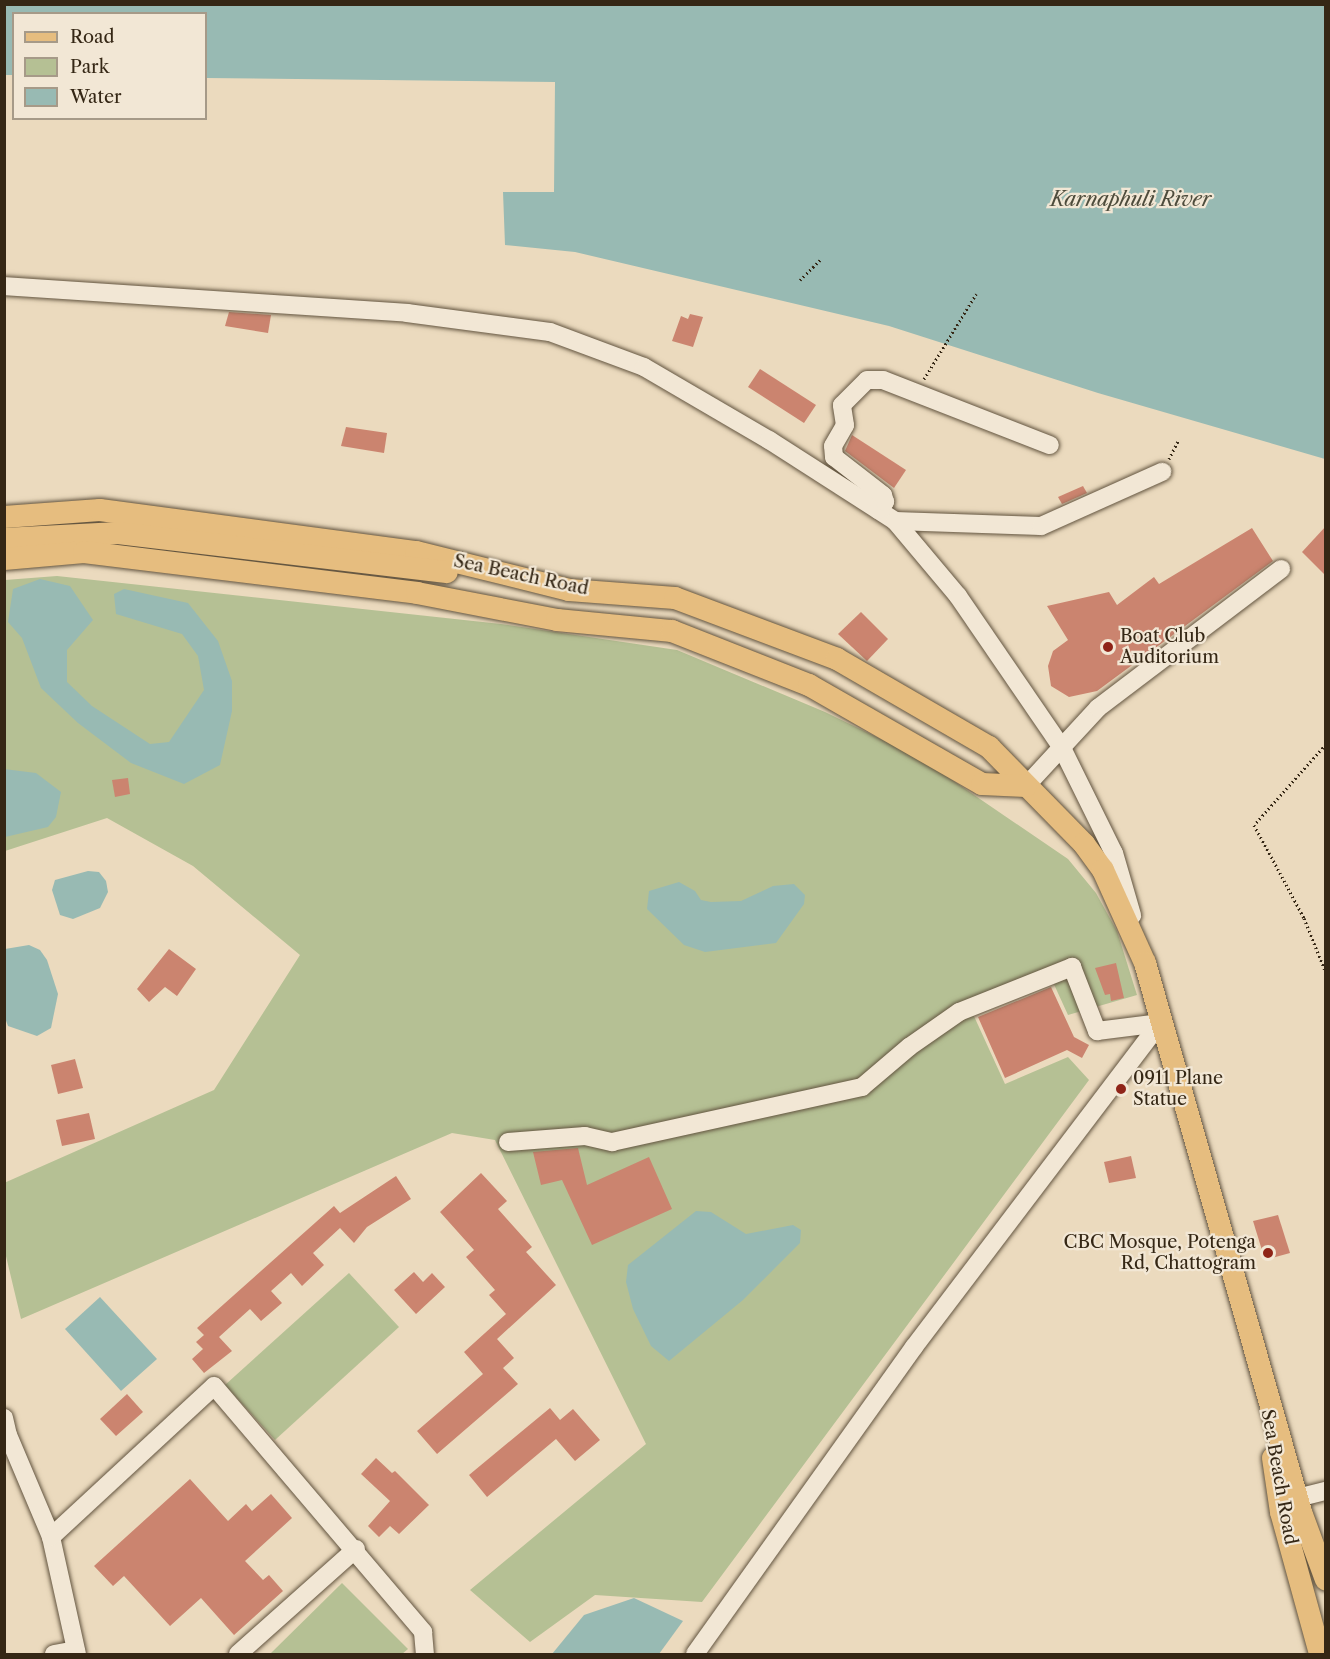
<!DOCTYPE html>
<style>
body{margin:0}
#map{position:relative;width:1330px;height:1659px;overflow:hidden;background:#ebdabe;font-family:"Libre Caslon Text",serif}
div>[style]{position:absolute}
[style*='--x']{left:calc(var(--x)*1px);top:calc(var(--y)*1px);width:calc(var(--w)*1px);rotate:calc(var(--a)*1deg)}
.green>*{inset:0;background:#b5c094}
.water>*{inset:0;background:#98bab3}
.building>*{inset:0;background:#cb846f}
.path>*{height:3px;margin-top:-1.5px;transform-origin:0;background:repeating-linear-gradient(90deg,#352715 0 1.5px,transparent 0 4.5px)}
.roads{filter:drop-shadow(0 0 2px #62543f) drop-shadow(0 0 2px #62543f)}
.minor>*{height:18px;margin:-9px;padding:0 9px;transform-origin:9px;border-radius:9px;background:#f2e7d5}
.major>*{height:22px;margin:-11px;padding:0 11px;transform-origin:11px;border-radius:11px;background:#e6bd7f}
.dots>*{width:16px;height:16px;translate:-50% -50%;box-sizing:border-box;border:3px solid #f2e7d5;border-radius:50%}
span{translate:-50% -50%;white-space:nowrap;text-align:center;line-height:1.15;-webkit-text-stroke:4.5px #f2e7d5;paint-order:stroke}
.street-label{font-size:18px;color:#352715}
.poi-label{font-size:18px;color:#352715}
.left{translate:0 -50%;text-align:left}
.right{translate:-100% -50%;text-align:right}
.water-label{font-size:20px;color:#4e4c3c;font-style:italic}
.frame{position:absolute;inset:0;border:6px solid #352715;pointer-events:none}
.legend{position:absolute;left:12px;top:12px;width:195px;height:108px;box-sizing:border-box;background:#f2e7d5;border:2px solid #a69a88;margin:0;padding:8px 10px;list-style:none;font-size:18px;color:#352715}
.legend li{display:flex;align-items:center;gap:12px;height:30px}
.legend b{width:30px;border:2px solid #a69a88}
</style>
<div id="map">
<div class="green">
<div style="clip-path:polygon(57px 576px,501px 624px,677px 650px,825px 712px,920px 758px,1068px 859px,1096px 893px,1117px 931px,1137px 995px,1068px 1015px,1052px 980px,973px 1014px,1005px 1084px,1068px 1057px,1089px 1080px,702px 1602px,595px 1595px,530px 1642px,470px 1590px,646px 1444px,495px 1140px,452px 1133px,21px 1319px,5px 1252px,4px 1183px,214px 1090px,300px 955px,193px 866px,107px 818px,5px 851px,5px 580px)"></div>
<div style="clip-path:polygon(349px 1273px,399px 1327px,275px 1440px,225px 1385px)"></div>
<div style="clip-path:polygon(342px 1583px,408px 1649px,402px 1654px,270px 1654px)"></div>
</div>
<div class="water">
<div style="clip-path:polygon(5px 4px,1325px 5px,1325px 459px,1098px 393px,889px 326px,575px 252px,505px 245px,503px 192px,554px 192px,555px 82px,206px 78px,206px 14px,14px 14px,13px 75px,5px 75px)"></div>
<div style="clip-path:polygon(40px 579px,70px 586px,93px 620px,67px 650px,67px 682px,92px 706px,150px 744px,169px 742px,204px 690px,198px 656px,182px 634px,116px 614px,114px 594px,124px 589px,188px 603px,218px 641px,232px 681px,232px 711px,220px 765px,184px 784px,131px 763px,78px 723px,41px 688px,22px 638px,8px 622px,13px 589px)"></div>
<div style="clip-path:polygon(4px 769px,36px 773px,61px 792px,56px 817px,48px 827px,5px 837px)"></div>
<div style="clip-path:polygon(88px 871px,99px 872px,106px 881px,108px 892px,100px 908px,73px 919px,60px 915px,52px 890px,55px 880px)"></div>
<div style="clip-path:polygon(679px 882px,695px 891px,701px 900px,711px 902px,741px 901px,773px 886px,794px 884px,805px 895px,804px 904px,776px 943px,705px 952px,684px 945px,647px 909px,649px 891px)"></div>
<div style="clip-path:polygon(29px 945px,40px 950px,47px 960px,58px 994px,51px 1028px,37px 1036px,8px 1026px,5px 1018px,5px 949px)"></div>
<div style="clip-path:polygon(696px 1211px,711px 1212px,746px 1234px,793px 1225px,801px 1230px,800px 1243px,743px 1300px,669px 1361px,651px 1346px,633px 1309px,626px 1282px,628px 1265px)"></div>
<div style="clip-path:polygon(100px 1297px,157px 1359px,121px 1391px,65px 1329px)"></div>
<div style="clip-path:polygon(634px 1598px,683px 1621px,659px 1654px,552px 1654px,584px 1615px)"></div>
</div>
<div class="building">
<div style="clip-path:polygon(229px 312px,271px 315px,268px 333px,225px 326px)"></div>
<div style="clip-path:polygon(690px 314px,703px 317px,693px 347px,672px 341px,681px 316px,688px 319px)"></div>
<div style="clip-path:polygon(760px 369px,816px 405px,804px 423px,748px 387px)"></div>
<div style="clip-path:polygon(346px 427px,387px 433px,384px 453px,341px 446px)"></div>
<div style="clip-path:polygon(852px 435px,906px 470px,894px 488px,845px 451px)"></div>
<div style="clip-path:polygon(1083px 486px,1087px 493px,1062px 504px,1058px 497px)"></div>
<div style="clip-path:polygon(1326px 526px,1326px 576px,1302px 552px)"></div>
<div style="clip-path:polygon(1252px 528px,1273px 561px,1097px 691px,1069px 697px,1051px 686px,1048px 666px,1053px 651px,1068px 640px,1047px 606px,1109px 592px,1117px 605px,1154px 577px,1159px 584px)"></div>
<div style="clip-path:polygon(861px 612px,888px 639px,867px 661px,838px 634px)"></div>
<div style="clip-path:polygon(128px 778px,130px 794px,115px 797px,112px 780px)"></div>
<div style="clip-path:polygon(169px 949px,196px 969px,177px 996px,165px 987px,149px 1002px,137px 989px)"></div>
<div style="clip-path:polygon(1116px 963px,1124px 998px,1111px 1001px,1110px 994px,1105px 995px,1095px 968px)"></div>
<div style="clip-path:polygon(1051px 987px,1074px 1037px,1089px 1045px,1082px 1058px,1067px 1050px,1005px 1078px,978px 1017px)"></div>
<div style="clip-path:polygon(75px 1059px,83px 1088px,58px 1094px,51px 1065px)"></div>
<div style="clip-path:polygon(89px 1113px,95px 1139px,62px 1146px,56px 1120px)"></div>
<div style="clip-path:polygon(578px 1148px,587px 1185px,649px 1157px,672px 1209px,592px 1245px,562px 1180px,541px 1185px,533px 1152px)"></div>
<div style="clip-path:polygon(1131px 1156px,1136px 1178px,1109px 1183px,1104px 1162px)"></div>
<div style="clip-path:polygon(481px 1173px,507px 1201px,498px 1209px,532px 1247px,526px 1252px,556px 1285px,497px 1339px,514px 1358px,503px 1368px,518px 1384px,437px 1454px,417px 1431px,483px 1374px,464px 1352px,506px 1314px,489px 1295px,495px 1290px,466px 1257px,474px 1250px,440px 1212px)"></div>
<div style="clip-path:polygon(396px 1176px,411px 1199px,367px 1227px,354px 1243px,340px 1228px,313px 1253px,324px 1265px,302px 1286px,291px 1273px,271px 1291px,282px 1303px,261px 1321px,250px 1309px,219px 1337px,232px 1351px,204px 1373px,192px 1359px,203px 1349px,196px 1342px,204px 1335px,197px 1328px,334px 1206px,340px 1213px)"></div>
<div style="clip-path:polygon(1278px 1215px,1290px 1253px,1265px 1260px,1253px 1221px)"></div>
<div style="clip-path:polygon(414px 1272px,423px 1282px,432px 1273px,445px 1287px,416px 1314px,394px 1290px)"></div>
<div style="clip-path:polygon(127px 1394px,143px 1412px,116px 1436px,100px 1419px)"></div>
<div style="clip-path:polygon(550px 1408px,560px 1420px,573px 1409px,600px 1440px,575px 1461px,556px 1439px,487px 1497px,469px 1475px)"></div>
<div style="clip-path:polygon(376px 1458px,392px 1473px,395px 1471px,429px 1505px,399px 1534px,390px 1526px,379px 1537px,368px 1526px,390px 1501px,361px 1474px)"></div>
<div style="clip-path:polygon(190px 1479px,228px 1521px,246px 1504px,252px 1511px,271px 1494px,292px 1518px,245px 1561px,263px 1580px,269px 1575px,283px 1591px,234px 1635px,201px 1598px,170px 1626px,124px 1576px,113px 1586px,94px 1566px)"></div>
</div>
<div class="path">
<div style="--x:800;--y:280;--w:31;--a:-45"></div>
<div style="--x:924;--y:379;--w:100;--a:-58.5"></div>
<div style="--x:1169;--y:459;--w:22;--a:-63"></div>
<div style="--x:1326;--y:744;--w:108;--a:131.6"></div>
<div style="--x:1254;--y:825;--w:106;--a:61.7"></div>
<div style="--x:1304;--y:918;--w:59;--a:68.2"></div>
</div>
<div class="roads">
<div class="minor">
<div style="--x:4;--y:286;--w:404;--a:3.8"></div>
<div style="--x:407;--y:313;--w:144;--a:7.6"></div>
<div style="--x:550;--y:332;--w:100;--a:20.4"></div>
<div style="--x:644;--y:367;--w:145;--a:30.3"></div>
<div style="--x:769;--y:440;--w:150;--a:32.7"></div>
<div style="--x:895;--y:521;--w:98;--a:50"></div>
<div style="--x:958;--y:596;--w:184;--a:55.6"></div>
<div style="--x:1062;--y:748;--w:117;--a:63.7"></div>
<div style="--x:1114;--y:853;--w:65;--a:73.8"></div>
<div style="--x:878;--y:510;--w:11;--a:-49"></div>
<div style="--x:885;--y:502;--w:7;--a:-106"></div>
<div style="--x:883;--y:495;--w:62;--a:-142.2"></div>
<div style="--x:834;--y:457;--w:11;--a:-95"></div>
<div style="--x:833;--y:446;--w:24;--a:-60"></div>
<div style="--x:845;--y:425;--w:20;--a:-99"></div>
<div style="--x:842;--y:405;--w:35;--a:-45"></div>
<div style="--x:867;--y:380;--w:16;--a:0"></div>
<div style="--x:883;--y:380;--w:179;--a:21.3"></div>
<div style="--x:895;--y:521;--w:146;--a:2"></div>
<div style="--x:1041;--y:526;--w:133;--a:-24.1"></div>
<div style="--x:1026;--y:786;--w:106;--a:-47.3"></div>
<div style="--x:1098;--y:708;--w:230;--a:-37.2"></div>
<div style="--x:508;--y:1142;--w:77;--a:-4.5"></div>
<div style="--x:585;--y:1136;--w:28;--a:13"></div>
<div style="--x:612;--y:1142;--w:256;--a:-12.4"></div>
<div style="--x:862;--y:1087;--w:62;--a:-40.4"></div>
<div style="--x:909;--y:1047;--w:61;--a:-35"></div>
<div style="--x:959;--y:1012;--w:122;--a:-21.7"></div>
<div style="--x:1072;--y:967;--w:69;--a:68.7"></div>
<div style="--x:1097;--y:1031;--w:64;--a:-7.2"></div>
<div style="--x:4;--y:1418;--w:17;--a:77"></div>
<div style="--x:8;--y:1435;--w:111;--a:67.1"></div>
<div style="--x:51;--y:1537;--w:120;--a:77.5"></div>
<div style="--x:1297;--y:1498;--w:30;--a:-14"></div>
<div style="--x:51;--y:1537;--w:222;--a:-42.8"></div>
<div style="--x:214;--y:1386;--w:323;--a:49.6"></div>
<div style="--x:423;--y:1632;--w:22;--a:85"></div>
<div style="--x:54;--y:1654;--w:22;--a:-10"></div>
<div style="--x:238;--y:1654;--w:158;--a:-41.7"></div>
<div style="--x:695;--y:1654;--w:377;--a:-54.5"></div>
<div style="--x:914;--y:1347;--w:407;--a:-52.8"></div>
</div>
<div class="major">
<div style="--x:4;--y:517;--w:96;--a:-4.2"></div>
<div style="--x:100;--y:510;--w:319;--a:7.6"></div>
<div style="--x:416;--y:552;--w:158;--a:13.9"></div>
<div style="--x:569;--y:590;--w:106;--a:4.3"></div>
<div style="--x:675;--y:598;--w:173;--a:20.6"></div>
<div style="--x:837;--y:659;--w:176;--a:30.1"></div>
<div style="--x:989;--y:747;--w:136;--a:45.6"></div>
<div style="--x:1084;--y:844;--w:32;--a:54"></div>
<div style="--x:1103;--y:870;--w:102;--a:65.7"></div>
<div style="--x:1145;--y:963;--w:571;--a:74.14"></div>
<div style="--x:1301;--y:1512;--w:72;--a:69.8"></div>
<div style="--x:4;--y:539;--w:114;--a:-3"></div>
<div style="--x:118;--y:533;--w:331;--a:6.8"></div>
<div style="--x:4;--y:559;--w:80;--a:-5"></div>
<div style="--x:84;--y:552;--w:336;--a:7"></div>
<div style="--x:417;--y:593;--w:143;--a:10.9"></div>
<div style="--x:557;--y:620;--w:116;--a:5.5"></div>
<div style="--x:672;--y:631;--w:147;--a:21.5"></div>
<div style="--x:809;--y:685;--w:199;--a:29.8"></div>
<div style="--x:982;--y:784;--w:44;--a:2.6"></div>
<div style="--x:1273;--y:1458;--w:55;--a:81.6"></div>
<div style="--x:1281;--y:1512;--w:147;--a:74.6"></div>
</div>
</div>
<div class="dots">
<div style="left:1108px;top:647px;background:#8f2418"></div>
<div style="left:1121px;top:1089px;background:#8f2418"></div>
<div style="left:1268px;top:1253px;background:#8f2418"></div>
</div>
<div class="street-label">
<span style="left:521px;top:575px;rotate:12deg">Sea Beach Road</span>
<span style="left:1279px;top:1477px;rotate:80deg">Sea Beach Road</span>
</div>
<div class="poi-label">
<span class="left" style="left:1120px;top:647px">Boat Club<br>Auditorium</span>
<span class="left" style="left:1133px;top:1089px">0911 Plane<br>Statue</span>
<span class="right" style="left:1256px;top:1253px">CBC Mosque, Potenga<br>Rd, Chattogram</span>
</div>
<div class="water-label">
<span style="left:1131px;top:199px">Karnaphuli River</span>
</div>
<div class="frame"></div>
<ul class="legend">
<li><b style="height:8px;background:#e6bd7f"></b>Road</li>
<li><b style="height:16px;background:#b5c094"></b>Park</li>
<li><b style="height:16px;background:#98bab3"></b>Water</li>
</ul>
</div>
